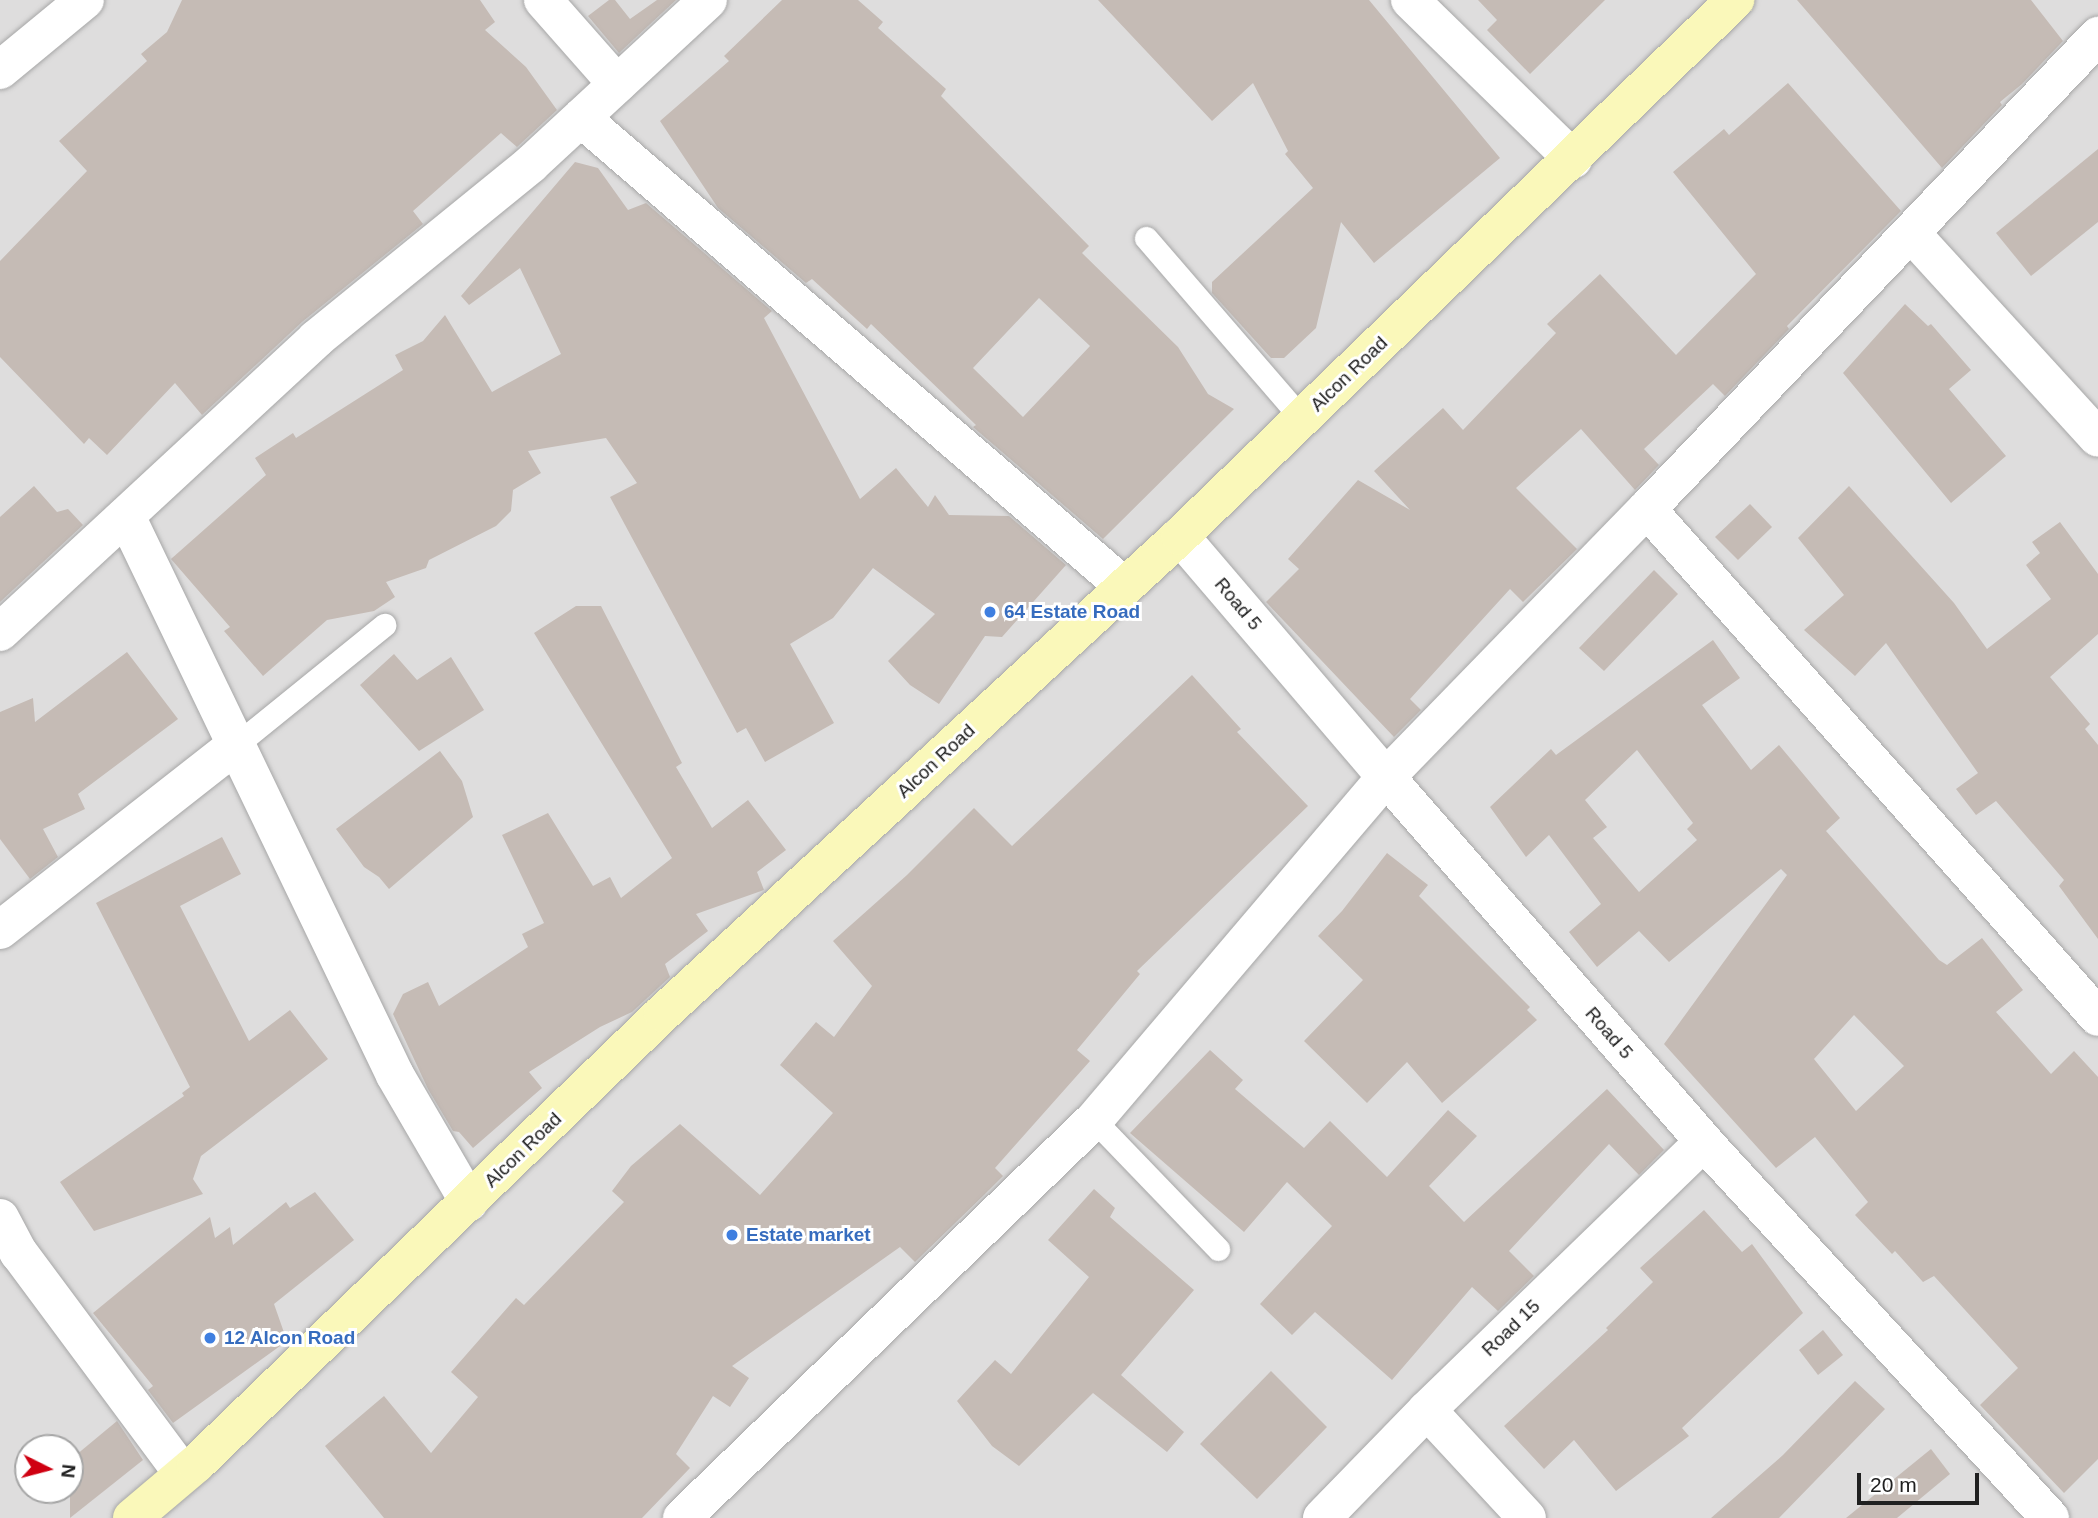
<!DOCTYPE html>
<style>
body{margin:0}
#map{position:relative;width:2098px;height:1518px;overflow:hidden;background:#f0ece6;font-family:Helvetica,sans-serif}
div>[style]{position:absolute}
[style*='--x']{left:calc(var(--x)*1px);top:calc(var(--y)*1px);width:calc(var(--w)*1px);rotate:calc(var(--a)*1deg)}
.residential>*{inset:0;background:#dedddd}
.building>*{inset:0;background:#c5bbb5}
.roads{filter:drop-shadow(0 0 2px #a7a7a7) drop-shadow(0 0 2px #a7a7a7)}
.lane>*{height:23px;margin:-11.5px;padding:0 11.5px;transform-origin:11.5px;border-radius:11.5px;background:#fff}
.street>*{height:38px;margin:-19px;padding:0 19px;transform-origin:19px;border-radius:19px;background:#fff}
.secondary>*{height:38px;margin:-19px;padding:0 19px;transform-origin:19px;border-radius:19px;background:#faf8ba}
.dots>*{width:19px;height:19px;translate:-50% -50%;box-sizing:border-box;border:4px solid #fff;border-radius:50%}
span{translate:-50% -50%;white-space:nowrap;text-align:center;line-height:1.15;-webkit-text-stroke:6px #fff;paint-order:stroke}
.street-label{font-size:19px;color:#202020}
.shop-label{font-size:19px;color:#366cbe;font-weight:700}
.left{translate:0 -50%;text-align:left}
.north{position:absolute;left:14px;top:1434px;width:70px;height:70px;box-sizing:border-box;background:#fff;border:2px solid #a6a6a6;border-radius:50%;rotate:96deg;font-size:19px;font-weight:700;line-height:28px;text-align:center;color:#202020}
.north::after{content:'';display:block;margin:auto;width:24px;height:32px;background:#cf0011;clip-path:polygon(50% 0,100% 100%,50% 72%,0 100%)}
.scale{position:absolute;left:1857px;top:1473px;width:122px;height:32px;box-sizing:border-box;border:4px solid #202020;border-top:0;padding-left:9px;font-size:21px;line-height:24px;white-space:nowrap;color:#202020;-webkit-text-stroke:5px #fff;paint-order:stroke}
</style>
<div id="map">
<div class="residential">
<div style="clip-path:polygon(evenodd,0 0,2098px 0,2098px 1518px,0 1518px,0 0,28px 1448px,70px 1448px,70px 1490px,28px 1490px,28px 1448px)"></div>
</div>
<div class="building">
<div style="clip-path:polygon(182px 0,480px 0,495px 22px,485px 30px,526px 67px,557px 110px,517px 147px,501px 133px,413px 211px,423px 224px,302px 322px,202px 415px,175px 383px,107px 455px,89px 438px,84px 444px,0 357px,0 261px,87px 171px,59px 141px,147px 61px,141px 54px,167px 32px)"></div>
<div style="clip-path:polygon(609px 0,615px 0,630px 19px,657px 0,676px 0,619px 53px,588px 16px)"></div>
<div style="clip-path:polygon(evenodd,782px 0,858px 0,883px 22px,878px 28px,946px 89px,941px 96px,1089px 246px,1082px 253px,1178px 347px,1208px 394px,1234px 409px,1103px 539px,973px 427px,976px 425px,871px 324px,867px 329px,812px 279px,806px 283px,718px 208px,660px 121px,729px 61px,724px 56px,782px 0,1039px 298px,1090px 346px,1023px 417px,973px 368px,1039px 298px)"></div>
<div style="clip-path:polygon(1098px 0,1369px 0,1500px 158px,1374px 263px,1341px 222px,1316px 328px,1284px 358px,1271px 358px,1212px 293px,1212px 282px,1313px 188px,1285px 154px,1288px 151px,1253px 83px,1212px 121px)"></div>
<div style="clip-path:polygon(1478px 0,1605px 0,1530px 74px,1487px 30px,1497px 20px)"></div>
<div style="clip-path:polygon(1797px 0,2031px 0,2063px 41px,2022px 84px,2000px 102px,2002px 105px,1942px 168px)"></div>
<div style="clip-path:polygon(1788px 83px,1901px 211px,1787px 326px,1789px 329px,1725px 396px,1713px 384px,1644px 449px,1659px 465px,1635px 490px,1581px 429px,1516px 488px,1577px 549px,1523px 602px,1510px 589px,1410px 699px,1421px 710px,1394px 737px,1266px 602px,1299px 569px,1288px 559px,1358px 480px,1410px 510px,1374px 471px,1443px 408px,1463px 430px,1556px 333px,1547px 324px,1600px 274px,1676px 355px,1756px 274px,1673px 172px,1724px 129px,1729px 135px)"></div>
<div style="clip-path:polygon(2098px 149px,2098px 222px,2031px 276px,1996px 233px)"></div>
<div style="clip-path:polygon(575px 162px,598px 168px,628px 210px,646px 203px,772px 311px,764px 318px,860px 499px,896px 468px,928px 507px,935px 495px,949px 515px,1009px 516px,1066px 565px,1002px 637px,985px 636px,939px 704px,910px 685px,888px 661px,935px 614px,873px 568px,833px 618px,790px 644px,834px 723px,765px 762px,746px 728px,737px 733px,610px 497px,637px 483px,606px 438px,528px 451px,541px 473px,513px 490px,511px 511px,496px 526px,429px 560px,426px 568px,386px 582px,395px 597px,374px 611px,327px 620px,263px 676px,224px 631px,230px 627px,171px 559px,266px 475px,255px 458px,293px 433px,296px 438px,403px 370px,395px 355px,423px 341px,445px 315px,492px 392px,561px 354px,520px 268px,469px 305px,461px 296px)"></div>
<div style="clip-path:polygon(1905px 304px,1928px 326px,1931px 324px,1971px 370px,1949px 389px,2006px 456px,1951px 503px,1843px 373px)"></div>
<div style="clip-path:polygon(34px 486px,57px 512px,68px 509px,83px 525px,0 602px,0 517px)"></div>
<div style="clip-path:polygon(1849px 486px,1954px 603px,1987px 649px,2051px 599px,2026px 565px,2040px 553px,2032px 542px,2060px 522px,2098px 574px,2098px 634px,2050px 677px,2090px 724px,2085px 729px,2098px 745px,2098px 939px,2059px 886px,2064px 880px,1996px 801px,1976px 815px,1956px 789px,1978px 773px,1886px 643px,1855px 676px,1804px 630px,1844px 595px,1798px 538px)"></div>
<div style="clip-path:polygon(1750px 504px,1772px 527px,1738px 560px,1715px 537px)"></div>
<div style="clip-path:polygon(1654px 570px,1678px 594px,1604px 671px,1579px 648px)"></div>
<div style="clip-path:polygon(576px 606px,601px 606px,682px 763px,676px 767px,712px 828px,748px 800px,786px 850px,757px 872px,764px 890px,696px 914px,708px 931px,665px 964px,670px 977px,632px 1012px,600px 1027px,529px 1072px,542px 1088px,473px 1148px,459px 1132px,453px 1131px,428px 1089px,393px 1014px,403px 994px,428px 982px,439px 1006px,528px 947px,522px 934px,544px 923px,502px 835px,548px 813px,593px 886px,610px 877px,621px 898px,672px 858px,534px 633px)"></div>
<div style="clip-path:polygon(evenodd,1713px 640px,1740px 678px,1702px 705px,1751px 770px,1779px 745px,1840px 818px,1826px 831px,1939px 960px,1947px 965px,1982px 938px,2023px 990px,1996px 1012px,2051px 1074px,2074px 1051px,2098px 1077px,2098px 1459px,2064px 1493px,1980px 1405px,2018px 1368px,1934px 1276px,1923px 1282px,1895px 1251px,1892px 1254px,1855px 1215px,1868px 1202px,1815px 1137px,1776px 1168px,1664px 1044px,1787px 875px,1781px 869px,1669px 962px,1639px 931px,1597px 967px,1569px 932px,1601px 904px,1549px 835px,1526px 857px,1490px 807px,1551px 749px,1556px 755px,1713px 640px,1637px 750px,1693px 823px,1687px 829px,1697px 840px,1639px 892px,1593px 838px,1607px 827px,1585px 800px,1637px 750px,1713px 640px,1854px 1015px,1904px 1066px,1856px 1111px,1814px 1059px,1854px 1015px)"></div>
<div style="clip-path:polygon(127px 652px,178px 719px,78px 794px,85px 809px,43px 829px,58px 857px,30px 879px,0 839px,0 712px,33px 698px,35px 722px)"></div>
<div style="clip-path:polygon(394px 654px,417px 680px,451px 657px,484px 710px,419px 751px,360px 685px)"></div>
<div style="clip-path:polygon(1192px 675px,1241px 729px,1237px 732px,1308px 806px,1137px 971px,1140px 974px,1077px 1050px,1090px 1061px,995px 1168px,1003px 1176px,985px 1194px,915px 1262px,900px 1247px,732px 1366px,749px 1378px,730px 1407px,713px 1396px,676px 1454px,690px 1468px,642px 1518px,384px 1518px,325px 1446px,384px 1396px,431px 1453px,478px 1397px,451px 1372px,516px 1298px,524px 1305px,624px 1202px,612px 1191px,631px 1166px,680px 1124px,760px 1195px,833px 1113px,780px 1065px,816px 1022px,834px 1037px,872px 986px,833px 941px,907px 875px,974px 808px,1012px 846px)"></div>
<div style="clip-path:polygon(440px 751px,462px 781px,473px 817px,389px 889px,379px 877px,364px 867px,336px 829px)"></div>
<div style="clip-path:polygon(222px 837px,241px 874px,180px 906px,249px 1041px,290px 1010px,328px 1059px,201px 1156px,193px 1179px,203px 1194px,94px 1231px,60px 1182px,184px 1096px,182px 1093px,190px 1087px,96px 903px)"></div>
<div style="clip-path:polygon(1387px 853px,1428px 885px,1419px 896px,1530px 1007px,1527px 1010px,1537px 1020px,1442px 1103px,1407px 1062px,1367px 1103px,1304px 1041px,1363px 980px,1318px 936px,1342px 911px)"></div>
<div style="clip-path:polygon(1210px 1050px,1243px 1080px,1235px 1089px,1304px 1148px,1330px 1121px,1387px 1177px,1448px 1110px,1477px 1136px,1429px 1186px,1464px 1222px,1607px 1089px,1664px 1150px,1639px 1175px,1609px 1144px,1509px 1251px,1534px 1276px,1498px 1311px,1472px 1287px,1392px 1380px,1315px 1312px,1292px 1335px,1260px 1304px,1332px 1226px,1287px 1182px,1244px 1232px,1130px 1133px)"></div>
<div style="clip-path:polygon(1094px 1189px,1115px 1208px,1110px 1217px,1194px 1290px,1121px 1375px,1184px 1432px,1167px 1452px,1093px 1393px,1019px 1466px,992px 1446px,957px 1401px,995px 1360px,1011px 1374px,1089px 1277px,1048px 1240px)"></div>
<div style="clip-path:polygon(315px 1192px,354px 1240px,274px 1304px,287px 1341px,173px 1423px,148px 1390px,153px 1386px,93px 1313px,210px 1217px,215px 1238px,230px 1227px,233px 1245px,286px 1202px,290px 1208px)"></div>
<div style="clip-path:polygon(1704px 1210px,1742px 1252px,1752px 1244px,1803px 1313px,1682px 1428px,1689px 1436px,1616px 1491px,1574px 1440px,1544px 1469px,1504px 1426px,1608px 1330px,1606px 1328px,1653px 1282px,1640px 1268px)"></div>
<div style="clip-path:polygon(1823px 1330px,1843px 1355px,1818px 1375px,1799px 1350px)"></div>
<div style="clip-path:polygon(1271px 1371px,1327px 1427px,1257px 1499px,1200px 1444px)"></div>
<div style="clip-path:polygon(1855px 1381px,1885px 1409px,1779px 1518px,1711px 1518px,1783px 1455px)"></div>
<div style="clip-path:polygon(117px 1421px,143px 1460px,70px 1518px,70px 1460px)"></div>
<div style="clip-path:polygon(1931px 1449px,1950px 1474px,1897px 1518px,1846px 1518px)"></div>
</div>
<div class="roads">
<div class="lane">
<div style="--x:1146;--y:238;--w:239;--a:49.2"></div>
<div style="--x:236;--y:745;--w:191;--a:-39"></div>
<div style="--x:1094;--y:1120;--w:179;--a:46.1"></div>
</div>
<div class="street">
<div style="--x:543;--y:0;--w:112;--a:48.6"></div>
<div style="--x:1410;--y:0;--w:228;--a:44.3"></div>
<div style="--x:0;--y:70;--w:110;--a:-39.5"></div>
<div style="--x:581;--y:118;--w:718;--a:40.77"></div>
<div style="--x:1911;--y:233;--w:277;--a:47.6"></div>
<div style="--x:1647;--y:509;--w:679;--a:48.4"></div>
<div style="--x:126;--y:516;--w:620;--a:64.3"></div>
<div style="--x:395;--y:1075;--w:147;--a:59.8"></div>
<div style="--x:1180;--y:536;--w:317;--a:49.5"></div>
<div style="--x:1386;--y:777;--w:484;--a:48.9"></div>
<div style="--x:1704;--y:1142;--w:511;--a:47.38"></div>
<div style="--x:0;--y:632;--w:431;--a:-42.8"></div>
<div style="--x:316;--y:339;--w:277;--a:-39.1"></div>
<div style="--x:531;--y:164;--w:241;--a:-42.8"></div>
<div style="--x:0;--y:930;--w:300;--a:-38.1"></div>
<div style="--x:0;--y:1218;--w:40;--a:62"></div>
<div style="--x:19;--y:1253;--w:275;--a:53.4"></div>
<div style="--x:1427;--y:1410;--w:147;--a:47.2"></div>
<div style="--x:682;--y:1518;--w:573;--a:-44.01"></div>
<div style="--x:1094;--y:1120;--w:450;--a:-49.6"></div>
<div style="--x:1386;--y:777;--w:374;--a:-45.8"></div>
<div style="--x:1647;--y:509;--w:654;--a:-46.36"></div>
<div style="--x:1322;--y:1518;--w:151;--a:-45.8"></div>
<div style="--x:1427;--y:1410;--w:385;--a:-44.1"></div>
</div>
<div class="secondary">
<div style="--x:132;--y:1518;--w:84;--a:-40.2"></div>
<div style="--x:196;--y:1464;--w:649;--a:-44"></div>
<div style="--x:663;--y:1013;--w:703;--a:-42.7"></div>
<div style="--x:1180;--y:536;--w:772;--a:-44"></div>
</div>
</div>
<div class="dots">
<div style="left:990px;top:612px;background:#3f7fe0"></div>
<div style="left:732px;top:1235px;background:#3f7fe0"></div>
<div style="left:210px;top:1338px;background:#3f7fe0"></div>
</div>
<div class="street-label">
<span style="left:1349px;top:374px;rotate:-44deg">Alcon Road</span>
<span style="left:1238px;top:604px;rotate:50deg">Road 5</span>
<span style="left:936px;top:761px;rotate:-43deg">Alcon Road</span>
<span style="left:1609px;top:1033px;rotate:49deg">Road 5</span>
<span style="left:523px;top:1150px;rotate:-44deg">Alcon Road</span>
<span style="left:1511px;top:1328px;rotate:-44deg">Road 15</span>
</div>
<div class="shop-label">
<span class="left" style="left:1004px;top:612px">64 Estate Road</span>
<span class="left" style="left:746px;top:1235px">Estate market</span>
<span class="left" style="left:224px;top:1338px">12 Alcon Road</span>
</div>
<div class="north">N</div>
<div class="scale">20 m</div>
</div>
